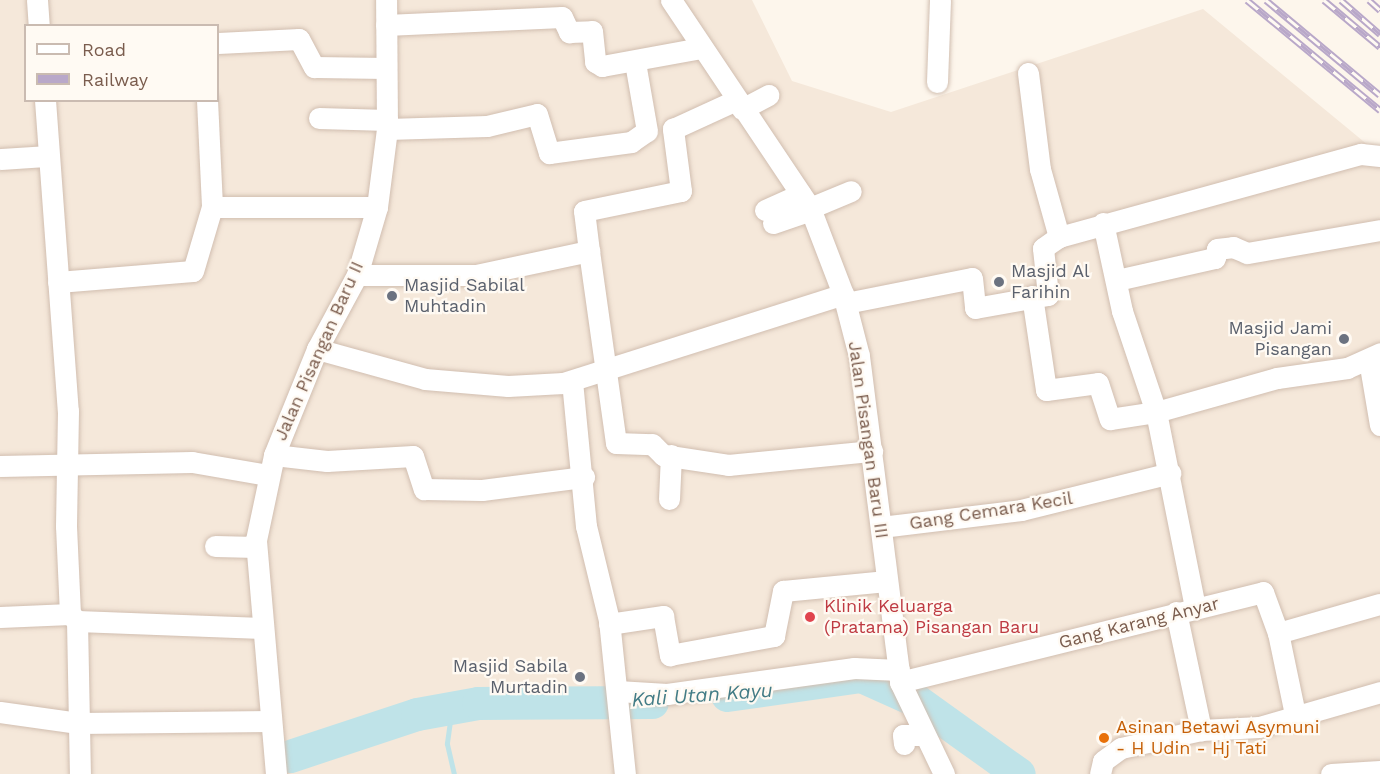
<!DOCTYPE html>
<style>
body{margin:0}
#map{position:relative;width:1380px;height:774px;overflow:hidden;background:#fdf6ec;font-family:"Work Sans",sans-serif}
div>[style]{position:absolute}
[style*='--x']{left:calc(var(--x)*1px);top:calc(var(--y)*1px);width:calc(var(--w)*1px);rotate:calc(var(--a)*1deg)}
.residential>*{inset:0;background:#f5e8da}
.stream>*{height:5px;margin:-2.5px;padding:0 2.5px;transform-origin:2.5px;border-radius:2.5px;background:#bfe3e8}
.river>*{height:33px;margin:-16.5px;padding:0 16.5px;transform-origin:16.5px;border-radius:16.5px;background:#bfe3e8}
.roads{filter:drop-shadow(0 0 2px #d1beb0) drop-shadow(0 0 2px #d1beb0)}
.minor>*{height:21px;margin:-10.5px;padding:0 10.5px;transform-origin:10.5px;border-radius:10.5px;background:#fff}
.rail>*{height:7px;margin-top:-3.5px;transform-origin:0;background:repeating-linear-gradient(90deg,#fffaf3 0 14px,#b9a8c9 0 28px);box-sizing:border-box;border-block:2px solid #b9a8c9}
.dots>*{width:16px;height:16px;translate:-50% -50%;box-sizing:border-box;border:3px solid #fffaf3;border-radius:50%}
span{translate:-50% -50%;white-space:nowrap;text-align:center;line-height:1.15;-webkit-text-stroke:4.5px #fffaf3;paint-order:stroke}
.worship-label{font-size:18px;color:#5b616d}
.left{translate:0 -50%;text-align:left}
.right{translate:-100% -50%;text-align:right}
.street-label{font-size:18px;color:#7a5c4d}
.health-label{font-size:18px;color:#be3a42}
.food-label{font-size:18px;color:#c56008}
.water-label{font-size:20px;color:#437c86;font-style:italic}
.legend{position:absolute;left:24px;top:24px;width:195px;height:78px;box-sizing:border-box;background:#fffaf3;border:2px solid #cabbb1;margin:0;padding:8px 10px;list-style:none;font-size:18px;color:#7a5c4d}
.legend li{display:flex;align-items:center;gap:12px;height:30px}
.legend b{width:30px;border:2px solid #cabbb1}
</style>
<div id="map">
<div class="residential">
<div style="clip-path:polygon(evenodd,0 0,752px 0,792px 81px,891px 112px,1203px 9px,1380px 155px,1380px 774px,0 774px,0 0,26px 26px,218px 26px,218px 100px,26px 100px,26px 26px)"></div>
</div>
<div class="stream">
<div style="--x:452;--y:707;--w:37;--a:98"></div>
<div style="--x:447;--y:744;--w:31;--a:77"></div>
</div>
<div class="river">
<div style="--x:727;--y:695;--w:135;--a:-8.1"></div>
<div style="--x:861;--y:676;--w:61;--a:24.1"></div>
<div style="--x:917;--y:701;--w:125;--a:35.6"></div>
<div style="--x:290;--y:756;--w:134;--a:-18.3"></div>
<div style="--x:417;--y:714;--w:62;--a:-10.2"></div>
<div style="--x:478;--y:703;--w:174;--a:-0.3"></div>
</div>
<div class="roads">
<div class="minor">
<div style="--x:37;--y:0;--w:26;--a:86"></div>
<div style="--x:671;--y:0;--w:250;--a:56.2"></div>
<div style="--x:810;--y:208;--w:92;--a:69"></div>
<div style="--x:843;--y:294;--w:64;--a:75.5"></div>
<div style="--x:859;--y:356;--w:329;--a:82.8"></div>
<div style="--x:900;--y:682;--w:102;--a:64.4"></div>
<div style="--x:386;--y:25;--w:176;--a:-2.6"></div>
<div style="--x:562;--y:17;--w:17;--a:65"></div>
<div style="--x:569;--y:32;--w:23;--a:-2"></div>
<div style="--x:592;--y:31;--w:31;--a:84"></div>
<div style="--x:595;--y:62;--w:8;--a:30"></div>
<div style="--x:602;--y:66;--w:101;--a:-10.3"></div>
<div style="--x:218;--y:43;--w:81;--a:-2.8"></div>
<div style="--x:299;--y:39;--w:32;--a:62"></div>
<div style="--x:314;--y:67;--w:72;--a:0.8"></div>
<div style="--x:1028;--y:73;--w:97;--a:82.9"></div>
<div style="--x:1040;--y:169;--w:71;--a:74.4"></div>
<div style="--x:937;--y:82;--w:82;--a:-87.9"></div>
<div style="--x:45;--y:100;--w:312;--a:85.8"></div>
<div style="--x:68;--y:411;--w:115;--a:91"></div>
<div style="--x:66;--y:526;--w:88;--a:87.4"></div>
<div style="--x:70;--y:614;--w:10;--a:45"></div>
<div style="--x:77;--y:621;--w:153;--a:88.9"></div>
<div style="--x:207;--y:100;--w:107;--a:87.3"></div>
<div style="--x:742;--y:109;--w:30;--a:-28"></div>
<div style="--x:319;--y:118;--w:68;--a:1.7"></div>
<div style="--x:387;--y:129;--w:100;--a:-1.7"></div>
<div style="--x:487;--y:126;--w:51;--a:-13.5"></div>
<div style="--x:537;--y:114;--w:41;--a:72.9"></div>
<div style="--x:549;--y:153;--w:83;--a:-7.6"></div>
<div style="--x:631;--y:142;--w:19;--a:-35"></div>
<div style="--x:647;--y:131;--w:70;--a:-99.9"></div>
<div style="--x:0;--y:159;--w:46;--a:-3.7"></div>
<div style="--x:810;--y:208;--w:44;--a:-22.5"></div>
<div style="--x:765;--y:210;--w:39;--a:-24"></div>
<div style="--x:773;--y:223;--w:40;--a:-18.9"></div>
<div style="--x:1103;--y:223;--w:90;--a:77.8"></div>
<div style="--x:1122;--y:311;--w:107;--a:71.4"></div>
<div style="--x:1156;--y:412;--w:126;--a:-15.7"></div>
<div style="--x:1277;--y:378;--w:71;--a:-8.1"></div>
<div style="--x:1347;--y:368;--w:36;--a:-24"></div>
<div style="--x:589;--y:251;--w:40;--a:-97.1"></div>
<div style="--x:584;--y:211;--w:99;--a:-11.7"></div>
<div style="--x:681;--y:191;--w:63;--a:-97.4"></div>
<div style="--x:673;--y:129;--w:69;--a:-24.7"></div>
<div style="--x:357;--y:275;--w:119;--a:0"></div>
<div style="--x:476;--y:275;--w:116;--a:-12"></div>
<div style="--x:589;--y:251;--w:194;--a:82"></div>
<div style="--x:616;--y:443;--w:36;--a:2"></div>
<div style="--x:652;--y:444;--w:16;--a:45"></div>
<div style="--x:663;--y:455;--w:66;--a:8.7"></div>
<div style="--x:728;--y:465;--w:145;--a:-5.6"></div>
<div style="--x:1117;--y:280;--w:100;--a:-12.7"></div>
<div style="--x:1215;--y:258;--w:9;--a:-77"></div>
<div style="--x:1217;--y:249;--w:16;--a:-7"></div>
<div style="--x:1233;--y:247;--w:15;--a:23"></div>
<div style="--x:1247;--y:253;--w:135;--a:-9.8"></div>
<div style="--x:58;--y:282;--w:135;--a:-4.7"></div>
<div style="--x:193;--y:271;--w:67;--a:-73.5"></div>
<div style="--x:212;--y:207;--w:165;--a:0"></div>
<div style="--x:1032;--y:296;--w:95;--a:81.5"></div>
<div style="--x:1046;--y:390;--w:52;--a:-7.7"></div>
<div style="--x:1098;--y:383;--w:38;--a:72"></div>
<div style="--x:1110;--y:419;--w:47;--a:-8.7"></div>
<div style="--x:1156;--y:412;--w:200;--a:78.7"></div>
<div style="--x:846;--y:303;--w:128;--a:-11.2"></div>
<div style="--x:972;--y:278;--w:30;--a:84"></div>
<div style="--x:975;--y:308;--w:74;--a:-10.1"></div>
<div style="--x:1048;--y:295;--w:47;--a:-96.1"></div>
<div style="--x:1043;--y:248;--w:19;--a:-35"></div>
<div style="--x:1059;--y:237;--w:313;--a:-15.4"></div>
<div style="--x:1361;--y:154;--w:19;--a:6"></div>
<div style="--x:317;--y:349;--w:112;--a:15.5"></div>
<div style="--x:425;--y:379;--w:83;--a:4.8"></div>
<div style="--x:508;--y:386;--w:55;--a:-3.1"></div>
<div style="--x:563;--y:383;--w:294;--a:-17.6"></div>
<div style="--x:1369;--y:360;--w:66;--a:80.4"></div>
<div style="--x:572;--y:381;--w:146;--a:84.5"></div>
<div style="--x:586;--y:526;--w:97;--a:76.3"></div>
<div style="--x:609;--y:620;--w:155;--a:84.1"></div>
<div style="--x:274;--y:455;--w:53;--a:6.5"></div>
<div style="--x:327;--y:461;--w:86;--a:-3.3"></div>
<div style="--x:413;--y:456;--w:35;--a:72"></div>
<div style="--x:424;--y:489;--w:58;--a:1"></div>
<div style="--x:482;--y:490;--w:103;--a:-7.3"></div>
<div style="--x:0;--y:466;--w:192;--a:-1.2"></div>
<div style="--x:192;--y:462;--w:76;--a:9.8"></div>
<div style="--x:669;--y:499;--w:44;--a:-87.4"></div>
<div style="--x:881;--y:527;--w:141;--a:-6.9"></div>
<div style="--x:1021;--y:510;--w:154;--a:-13.9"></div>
<div style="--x:215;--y:546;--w:41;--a:1.4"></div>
<div style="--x:1176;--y:612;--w:121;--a:78"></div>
<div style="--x:0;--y:617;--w:70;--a:-2.5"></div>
<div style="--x:77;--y:621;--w:185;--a:2.2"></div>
<div style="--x:609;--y:624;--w:55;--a:-8.4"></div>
<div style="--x:663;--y:616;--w:40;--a:80"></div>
<div style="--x:670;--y:655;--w:106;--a:-10.4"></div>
<div style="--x:774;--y:636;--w:46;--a:-78.7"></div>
<div style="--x:783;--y:591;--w:104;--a:-5.5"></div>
<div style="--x:900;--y:682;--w:374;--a:-13.9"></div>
<div style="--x:1263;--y:592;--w:44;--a:69.9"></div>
<div style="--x:617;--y:691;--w:50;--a:3.4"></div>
<div style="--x:667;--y:694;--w:189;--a:-7.9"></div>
<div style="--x:854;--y:668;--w:45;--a:2.5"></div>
<div style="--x:0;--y:712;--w:79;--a:8"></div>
<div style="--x:78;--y:723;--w:193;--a:-0.6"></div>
<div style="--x:1296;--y:719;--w:88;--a:-101.8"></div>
<div style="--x:1278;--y:633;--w:106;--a:-15.9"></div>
<div style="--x:904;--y:744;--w:9;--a:-96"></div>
<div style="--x:903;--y:735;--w:21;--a:0"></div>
<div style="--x:276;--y:774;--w:235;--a:-94.9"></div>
<div style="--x:256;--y:540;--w:87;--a:-78"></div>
<div style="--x:274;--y:455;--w:114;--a:-67.9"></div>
<div style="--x:317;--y:349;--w:84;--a:-61.6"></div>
<div style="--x:357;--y:275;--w:71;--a:-73.6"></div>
<div style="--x:377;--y:207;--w:79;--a:-82.7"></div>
<div style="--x:387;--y:129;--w:129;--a:-90.4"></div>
<div style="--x:1100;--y:774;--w:13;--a:-77"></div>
<div style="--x:1103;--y:761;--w:22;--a:-36"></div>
<div style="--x:1121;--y:748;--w:82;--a:-12.7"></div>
<div style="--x:1201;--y:730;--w:58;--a:-3"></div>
<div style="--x:1259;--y:727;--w:126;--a:-16.1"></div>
<div style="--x:1331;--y:774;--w:49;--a:-3.5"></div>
</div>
</div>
<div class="rail">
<div style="--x:1247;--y:0;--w:173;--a:39.6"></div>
<div style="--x:1266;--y:0;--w:148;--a:39.8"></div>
<div style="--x:1324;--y:0;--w:73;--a:40"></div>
<div style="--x:1341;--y:0;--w:52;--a:41.1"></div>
<div style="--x:1369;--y:0;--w:15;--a:42"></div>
</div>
<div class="dots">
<div style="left:999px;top:282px;background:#6b7280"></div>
<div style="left:392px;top:296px;background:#6b7280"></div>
<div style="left:1344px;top:339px;background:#6b7280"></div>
<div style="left:810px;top:617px;background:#e0444e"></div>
<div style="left:580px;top:677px;background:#6b7280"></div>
<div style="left:1104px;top:738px;background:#e8710a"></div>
</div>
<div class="worship-label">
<span class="left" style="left:1011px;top:282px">Masjid Al<br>Farihin</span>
<span class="left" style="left:404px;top:296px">Masjid Sabilal<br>Muhtadin</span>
<span class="right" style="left:1332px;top:339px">Masjid Jami<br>Pisangan</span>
<span class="right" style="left:568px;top:677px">Masjid Sabila<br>Murtadin</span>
</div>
<div class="street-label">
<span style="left:319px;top:351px;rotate:-66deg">Jalan Pisangan Baru II</span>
<span style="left:868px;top:440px;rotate:82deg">Jalan Pisangan Baru III</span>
<span style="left:991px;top:511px;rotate:-9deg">Gang Cemara Kecil</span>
<span style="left:1139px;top:623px;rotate:-14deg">Gang Karang Anyar</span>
</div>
<div class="health-label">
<span class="left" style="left:824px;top:617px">Klinik Keluarga<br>(Pratama) Pisangan Baru</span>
</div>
<div class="food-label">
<span class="left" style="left:1116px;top:738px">Asinan Betawi Asymuni<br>- H Udin - Hj Tati</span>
</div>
<div class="water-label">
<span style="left:702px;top:695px;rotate:-4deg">Kali Utan Kayu</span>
</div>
<ul class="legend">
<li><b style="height:8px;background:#fff"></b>Road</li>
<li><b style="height:8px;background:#b9a8c9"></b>Railway</li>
</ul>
</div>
